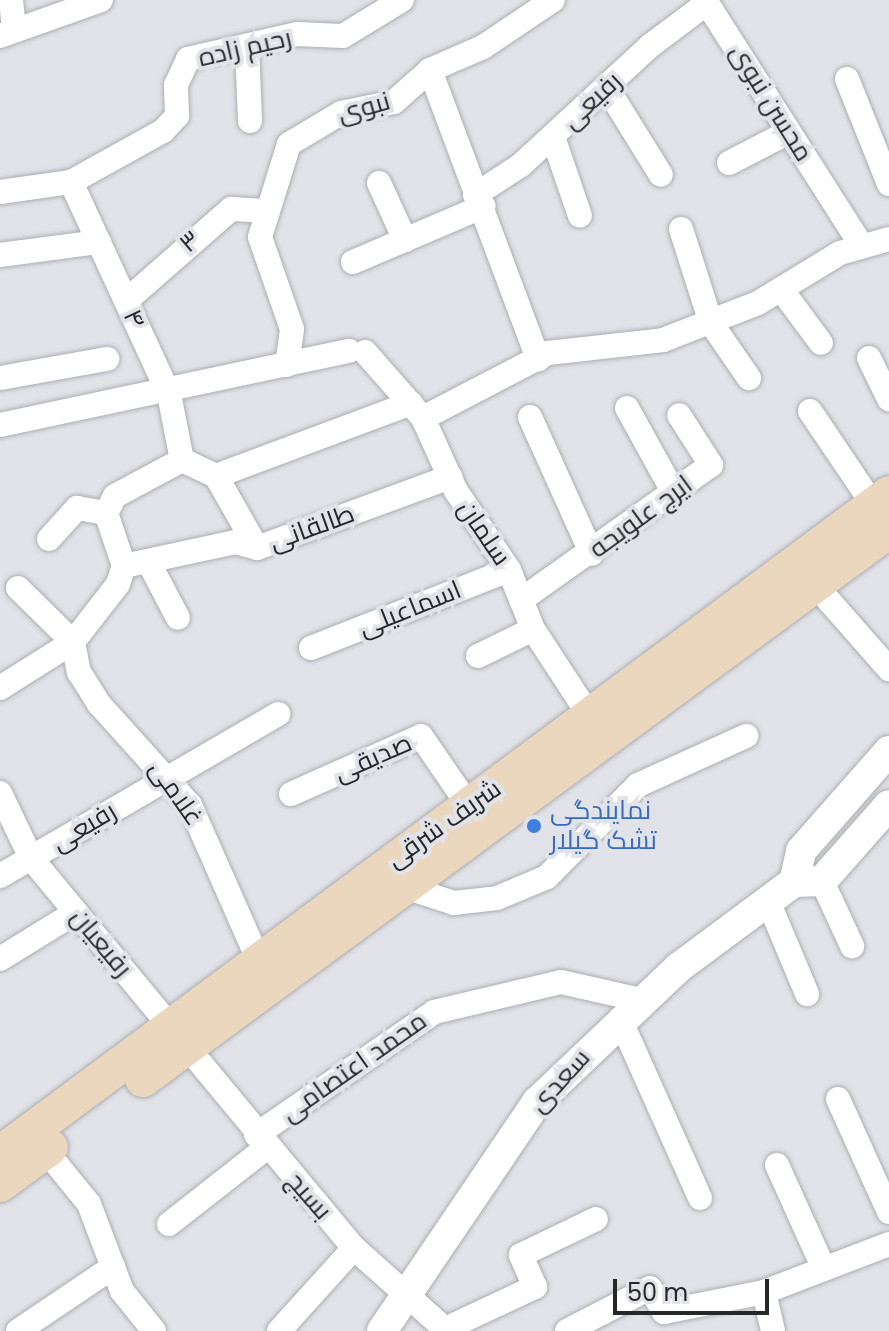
<!DOCTYPE html>
<meta charset="utf-8">
<style>
body{margin:0}
#map{position:relative;width:889px;height:1331px;overflow:hidden;background:#e1e3e8;font-family:Poppins,Cairo,sans-serif}
div>[style]{position:absolute}
[style*='--x']{left:calc(var(--x)*1px);top:calc(var(--y)*1px);width:calc(var(--w)*1px);rotate:calc(var(--a)*1deg)}
.roads{filter:drop-shadow(0 0 2px #acaeb3) drop-shadow(0 0 2px #acaeb3)}
.minor>*{height:24px;margin:-12px;padding:0 12px;transform-origin:12px;border-radius:12px;background:#fff}
.tertiary>*{height:30px;margin:-15px;padding:0 15px;transform-origin:15px;border-radius:15px;background:#fff}
.secondary>*{height:36px;margin:-18px;padding:0 18px;transform-origin:18px;border-radius:18px;background:#ead7bd}
.dots>*{width:22px;height:22px;translate:-50% -50%;box-sizing:border-box;border:4px solid #e1e3e8;border-radius:50%}
span{translate:-50% -50%;white-space:nowrap;text-align:center;line-height:1.15;-webkit-text-stroke:8px #e1e3e8;paint-order:stroke}
.street-label{font-size:26px;color:#262729}
.shop-label{font-size:26px;color:#366cbe}
.left{translate:0 -50%;text-align:left}
.scale{position:absolute;left:613px;top:1279px;width:156px;height:36px;box-sizing:border-box;border:4px solid #262729;border-top:0;padding-left:10px;font-size:24px;line-height:28px;white-space:nowrap;color:#262729;-webkit-text-stroke:6px #e1e3e8;paint-order:stroke}
</style>
<div id="map">
<div class="roads">
<div class="minor">
<div style="--x:11;--y:0;--w:30;--a:84"></div>
<div style="--x:705;--y:0;--w:292;--a:57.5"></div>
<div style="--x:0;--y:36;--w:107;--a:-19.6"></div>
<div style="--x:247;--y:46;--w:75;--a:87.7"></div>
<div style="--x:430;--y:70;--w:309;--a:69.5"></div>
<div style="--x:847;--y:79;--w:113;--a:68.2"></div>
<div style="--x:607;--y:88;--w:102;--a:58.2"></div>
<div style="--x:553;--y:137;--w:83;--a:71.1"></div>
<div style="--x:729;--y:163;--w:63;--a:-27.4"></div>
<div style="--x:71;--y:182;--w:234;--a:65.2"></div>
<div style="--x:169;--y:394;--w:67;--a:78.9"></div>
<div style="--x:379;--y:183;--w:63;--a:65.5"></div>
<div style="--x:0;--y:192;--w:72;--a:-8"></div>
<div style="--x:71;--y:182;--w:105;--a:-29"></div>
<div style="--x:163;--y:131;--w:21;--a:-47"></div>
<div style="--x:177;--y:116;--w:31;--a:-92"></div>
<div style="--x:176;--y:85;--w:29;--a:-65"></div>
<div style="--x:188;--y:59;--w:112;--a:-12.9"></div>
<div style="--x:297;--y:34;--w:46;--a:2.5"></div>
<div style="--x:343;--y:36;--w:69;--a:-31.4"></div>
<div style="--x:475;--y:195;--w:55;--a:-33.1"></div>
<div style="--x:521;--y:165;--w:176;--a:-42.7"></div>
<div style="--x:650;--y:46;--w:70;--a:-36.9"></div>
<div style="--x:681;--y:229;--w:99;--a:72.3"></div>
<div style="--x:711;--y:323;--w:67;--a:55.4"></div>
<div style="--x:0;--y:255;--w:100;--a:-7.5"></div>
<div style="--x:353;--y:262;--w:142;--a:-23.1"></div>
<div style="--x:781;--y:289;--w:67;--a:53.5"></div>
<div style="--x:126;--y:301;--w:140;--a:-41.2"></div>
<div style="--x:231;--y:209;--w:36;--a:3"></div>
<div style="--x:365;--y:352;--w:88;--a:48.7"></div>
<div style="--x:423;--y:418;--w:80;--a:65.7"></div>
<div style="--x:456;--y:491;--w:95;--a:56.1"></div>
<div style="--x:509;--y:570;--w:64;--a:67.9"></div>
<div style="--x:533;--y:629;--w:110;--a:56.9"></div>
<div style="--x:869;--y:358;--w:46;--a:64"></div>
<div style="--x:287;--y:365;--w:36;--a:-82"></div>
<div style="--x:292;--y:329;--w:97;--a:-109.2"></div>
<div style="--x:260;--y:237;--w:97;--a:-72.7"></div>
<div style="--x:289;--y:144;--w:61;--a:-30.8"></div>
<div style="--x:341;--y:113;--w:54;--a:-11.7"></div>
<div style="--x:394;--y:102;--w:48;--a:-41.6"></div>
<div style="--x:430;--y:70;--w:58;--a:-23.5"></div>
<div style="--x:483;--y:47;--w:84;--a:-33.9"></div>
<div style="--x:0;--y:378;--w:109;--a:-10.1"></div>
<div style="--x:627;--y:408;--w:97;--a:61.1"></div>
<div style="--x:810;--y:411;--w:115;--a:56"></div>
<div style="--x:530;--y:417;--w:150;--a:65.7"></div>
<div style="--x:423;--y:418;--w:141;--a:-27.5"></div>
<div style="--x:548;--y:353;--w:116;--a:-6.4"></div>
<div style="--x:663;--y:340;--w:102;--a:-21.3"></div>
<div style="--x:758;--y:303;--w:96;--a:-31.4"></div>
<div style="--x:840;--y:253;--w:51;--a:-15.9"></div>
<div style="--x:0;--y:425;--w:357;--a:-12"></div>
<div style="--x:182;--y:460;--w:38;--a:25"></div>
<div style="--x:216;--y:476;--w:83;--a:60.3"></div>
<div style="--x:216;--y:476;--w:208;--a:-20.5"></div>
<div style="--x:49;--y:539;--w:42;--a:-47.9"></div>
<div style="--x:77;--y:508;--w:29;--a:10"></div>
<div style="--x:148;--y:561;--w:64;--a:62.2"></div>
<div style="--x:124;--y:566;--w:114;--a:-12.2"></div>
<div style="--x:235;--y:542;--w:23;--a:15"></div>
<div style="--x:257;--y:548;--w:206;--a:-20.2"></div>
<div style="--x:816;--y:586;--w:111;--a:48.7"></div>
<div style="--x:18;--y:588;--w:77;--a:44.5"></div>
<div style="--x:73;--y:642;--w:31;--a:79"></div>
<div style="--x:79;--y:672;--w:38;--a:58"></div>
<div style="--x:99;--y:704;--w:136;--a:48"></div>
<div style="--x:190;--y:805;--w:168;--a:66.2"></div>
<div style="--x:521;--y:600;--w:233;--a:-35.4"></div>
<div style="--x:711;--y:465;--w:59;--a:-122.6"></div>
<div style="--x:311;--y:648;--w:213;--a:-21.5"></div>
<div style="--x:478;--y:656;--w:61;--a:-26.1"></div>
<div style="--x:0;--y:688;--w:86;--a:-32.2"></div>
<div style="--x:73;--y:642;--w:73;--a:-52.2"></div>
<div style="--x:118;--y:584;--w:19;--a:-72"></div>
<div style="--x:124;--y:566;--w:56;--a:-108.8"></div>
<div style="--x:106;--y:513;--w:19;--a:-62"></div>
<div style="--x:115;--y:496;--w:76;--a:-28.2"></div>
<div style="--x:0;--y:793;--w:72;--a:64.5"></div>
<div style="--x:31;--y:858;--w:219;--a:50.4"></div>
<div style="--x:291;--y:794;--w:142;--a:-24"></div>
<div style="--x:421;--y:736;--w:85;--a:55.6"></div>
<div style="--x:0;--y:876;--w:322;--a:-30.2"></div>
<div style="--x:822;--y:881;--w:72;--a:65.2"></div>
<div style="--x:405;--y:887;--w:52;--a:18.1"></div>
<div style="--x:454;--y:903;--w:43;--a:-6.6"></div>
<div style="--x:497;--y:898;--w:54;--a:-22.8"></div>
<div style="--x:547;--y:877;--w:129;--a:-45.3"></div>
<div style="--x:638;--y:785;--w:119;--a:-24.4"></div>
<div style="--x:768;--y:901;--w:101;--a:67.2"></div>
<div style="--x:0;--y:959;--w:89;--a:-31.7"></div>
<div style="--x:620;--y:1019;--w:196;--a:65.9"></div>
<div style="--x:187;--y:1047;--w:261;--a:50.3"></div>
<div style="--x:354;--y:1248;--w:125;--a:41.7"></div>
<div style="--x:838;--y:1099;--w:124;--a:65.7"></div>
<div style="--x:256;--y:1135;--w:216;--a:-34.6"></div>
<div style="--x:434;--y:1012;--w:130;--a:-13.3"></div>
<div style="--x:561;--y:982;--w:82;--a:12.7"></div>
<div style="--x:46;--y:1151;--w:68;--a:50.9"></div>
<div style="--x:89;--y:1204;--w:93;--a:69.2"></div>
<div style="--x:122;--y:1291;--w:51;--a:51.3"></div>
<div style="--x:777;--y:1165;--w:114;--a:65.7"></div>
<div style="--x:169;--y:1224;--w:123;--a:-38.1"></div>
<div style="--x:764;--y:1292;--w:40;--a:77"></div>
<div style="--x:18;--y:1331;--w:115;--a:-34"></div>
<div style="--x:279;--y:1331;--w:112;--a:-47.9"></div>
<div style="--x:441;--y:1331;--w:104;--a:-25.1"></div>
<div style="--x:535;--y:1287;--w:35;--a:-114"></div>
<div style="--x:521;--y:1255;--w:83;--a:-25.6"></div>
<div style="--x:567;--y:1331;--w:93;--a:-27.4"></div>
<div style="--x:650;--y:1288;--w:28;--a:60"></div>
<div style="--x:664;--y:1312;--w:102;--a:-11.3"></div>
<div style="--x:764;--y:1292;--w:134;--a:-21"></div>
</div>
<div class="tertiary">
<div style="--x:794;--y:882;--w:32;--a:-77"></div>
<div style="--x:801;--y:851;--w:133;--a:-48.7"></div>
<div style="--x:382;--y:1331;--w:277;--a:-55.9"></div>
<div style="--x:537;--y:1102;--w:195;--a:-43.5"></div>
<div style="--x:678;--y:968;--w:144;--a:-36.6"></div>
<div style="--x:794;--y:882;--w:28;--a:-2"></div>
<div style="--x:822;--y:881;--w:101;--a:-48.6"></div>
</div>
<div class="secondary">
<div style="--x:143;--y:1079;--w:926;--a:-36.35"></div>
<div style="--x:0;--y:1154;--w:1107;--a:-36.59"></div>
<div style="--x:0;--y:1184;--w:62;--a:-36.5"></div>
</div>
</div>
<div class="dots">
<div style="left:534px;top:826px;background:#3f7fe0"></div>
</div>
<div class="street-label">
<span style="left:245px;top:48px;rotate:-13deg">رحیم زاده</span>
<span style="left:592px;top:101px;rotate:-43deg">رفیعی</span>
<span style="left:771px;top:103px;rotate:58deg">محسن نبوی</span>
<span style="left:364px;top:108px;rotate:-16deg">نبوی</span>
<span style="left:190px;top:242px;rotate:-40deg">۳</span>
<span style="left:134px;top:319px;rotate:65deg">۴</span>
<span style="left:641px;top:517px;rotate:-36deg">ایرج علویجه</span>
<span style="left:312px;top:528px;rotate:-20deg">طالقانی</span>
<span style="left:484px;top:533px;rotate:56deg">سلمان</span>
<span style="left:410px;top:609px;rotate:-22deg">اسماعیلی</span>
<span style="left:373px;top:758px;rotate:-24deg">صدیقی</span>
<span style="left:176px;top:793px;rotate:55deg">غلامی</span>
<span style="left:444px;top:824px;rotate:-35deg">شریف شرقی</span>
<span style="left:84px;top:827px;rotate:-31deg">رفیعی</span>
<span style="left:101px;top:943px;rotate:50deg">رفیعیان</span>
<span style="left:354px;top:1067px;rotate:-35deg">محمد اعتصامی</span>
<span style="left:560px;top:1081px;rotate:-48deg">سعدی</span>
<span style="left:309px;top:1196px;rotate:49deg">بسیج</span>
</div>
<div class="shop-label">
<span class="left" style="left:550px;top:826px">نمایندگی<br>تشک گیلار</span>
</div>
<div class="scale">50 m</div>
</div>
